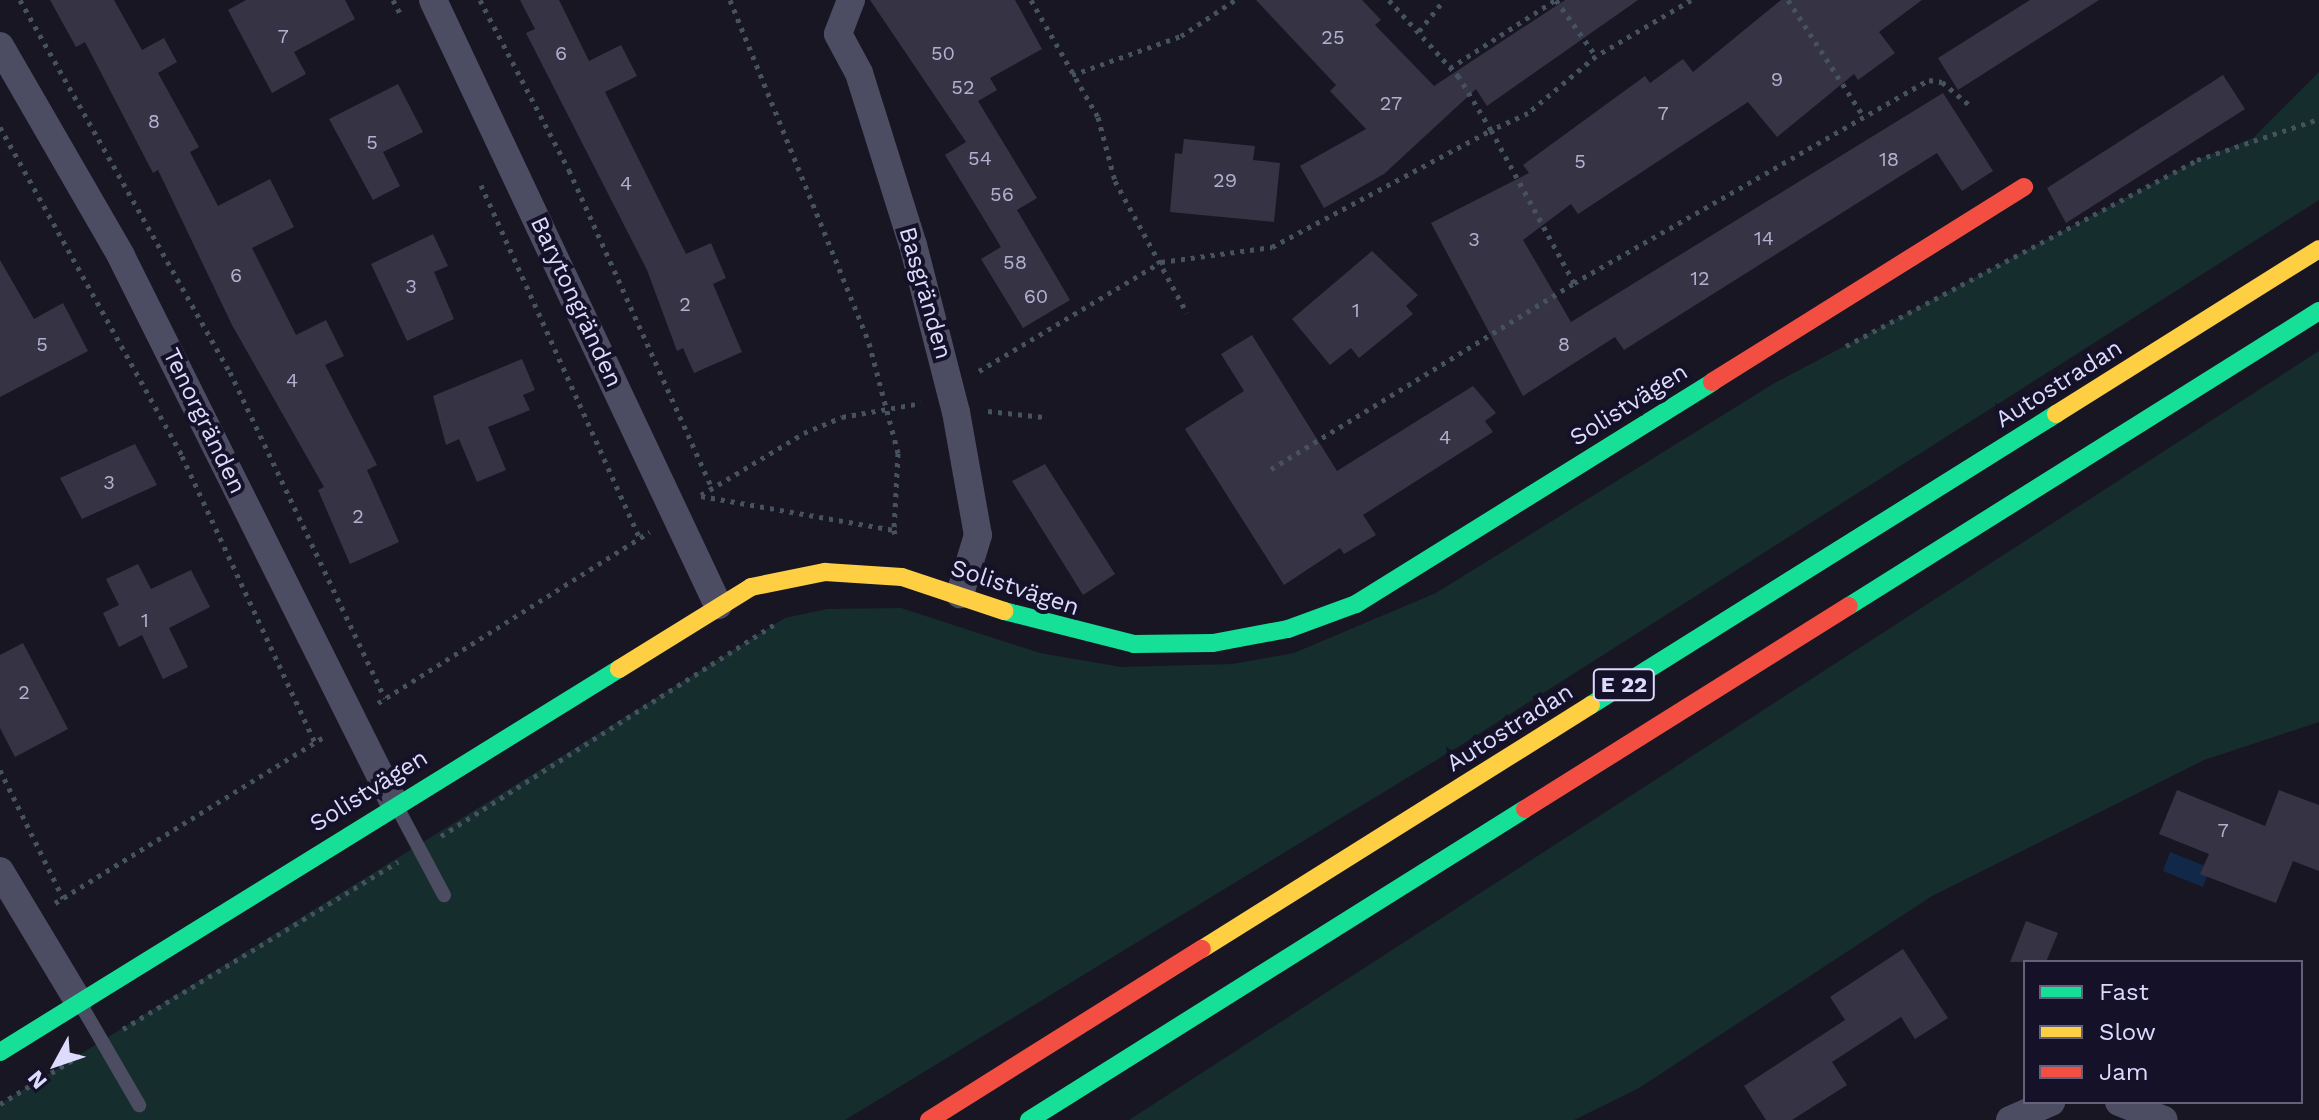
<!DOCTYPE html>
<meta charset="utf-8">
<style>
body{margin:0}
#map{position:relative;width:2319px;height:1120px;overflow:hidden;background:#181623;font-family:"Work Sans",sans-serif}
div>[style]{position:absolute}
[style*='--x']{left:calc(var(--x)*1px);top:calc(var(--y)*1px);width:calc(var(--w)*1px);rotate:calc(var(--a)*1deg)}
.green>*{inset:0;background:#152d2d}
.water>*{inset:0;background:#122848}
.building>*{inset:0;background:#363444}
.path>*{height:5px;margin-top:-2.5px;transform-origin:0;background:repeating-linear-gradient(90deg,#46525f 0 4px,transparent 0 10px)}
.lane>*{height:14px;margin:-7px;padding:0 7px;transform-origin:7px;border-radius:7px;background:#4c4c63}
.street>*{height:28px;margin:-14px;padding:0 14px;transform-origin:14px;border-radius:14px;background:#4c4c63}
.fast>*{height:18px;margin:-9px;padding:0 9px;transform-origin:9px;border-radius:9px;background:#16e098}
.slow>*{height:18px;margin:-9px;padding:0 9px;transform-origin:9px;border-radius:9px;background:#ffcf43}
.jam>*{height:18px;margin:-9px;padding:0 9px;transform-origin:9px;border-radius:9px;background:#f24e42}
span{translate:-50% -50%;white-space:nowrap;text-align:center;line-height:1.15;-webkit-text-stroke:8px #141128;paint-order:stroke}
.number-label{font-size:20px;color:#b2b0cf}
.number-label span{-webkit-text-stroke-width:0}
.shield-label span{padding:2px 6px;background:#141128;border:2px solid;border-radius:6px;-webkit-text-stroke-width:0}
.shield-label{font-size:22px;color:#dcdafd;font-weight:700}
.street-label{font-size:24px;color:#dcdafd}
.legend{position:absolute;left:2023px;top:960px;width:280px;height:144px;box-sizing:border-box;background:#141128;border:2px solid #64617d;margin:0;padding:10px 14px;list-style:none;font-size:24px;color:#dcdafd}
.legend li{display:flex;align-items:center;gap:16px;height:40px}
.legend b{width:40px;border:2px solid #64617d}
.north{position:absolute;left:16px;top:1024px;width:80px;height:80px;-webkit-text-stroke:6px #141128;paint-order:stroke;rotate:230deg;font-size:22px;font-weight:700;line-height:32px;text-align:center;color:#dcdafd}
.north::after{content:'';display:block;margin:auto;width:28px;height:36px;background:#dcdafd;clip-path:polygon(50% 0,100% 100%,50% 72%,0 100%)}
</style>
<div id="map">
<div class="green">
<div style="clip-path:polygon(2319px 72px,2319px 200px,1466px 742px,845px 1120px,0 1120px,0 1104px,785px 618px,827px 609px,901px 608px,1040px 653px,1121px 667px,1232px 664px,1294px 653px,1436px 593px,1773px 384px,2197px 160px,2253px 138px)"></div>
<div style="clip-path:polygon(2319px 351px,2319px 722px,2204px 760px,1932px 896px,1639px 1088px,1574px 1120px,1129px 1120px)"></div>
</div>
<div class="water">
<div style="clip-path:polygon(2170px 852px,2210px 868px,2203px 887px,2163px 871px)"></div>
</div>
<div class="building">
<div style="clip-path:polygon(50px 0,114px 0,142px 50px,164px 38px,177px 62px,158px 73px,199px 147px,190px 152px,218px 206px,270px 179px,294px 227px,252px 248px,296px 335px,326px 320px,344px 356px,325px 365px,377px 465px,367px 470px,399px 542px,350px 564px,318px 490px,324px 487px,232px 325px,158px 170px,153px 173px,85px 42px,76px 47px)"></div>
<div style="clip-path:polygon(246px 0,345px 0,355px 19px,294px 52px,306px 74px,272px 93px,228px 10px)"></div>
<div style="clip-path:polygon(520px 0,559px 0,589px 61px,621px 45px,637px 76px,605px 92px,686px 254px,711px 243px,726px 278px,713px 284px,742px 352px,694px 373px,683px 348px,677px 351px,647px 270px,526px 33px,535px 29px)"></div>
<div style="clip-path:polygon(870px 0,1015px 0,1042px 49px,990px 78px,997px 90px,978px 101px,1037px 198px,1017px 210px,1070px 300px,1023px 328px,981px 259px,1001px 247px,945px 155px,966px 142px)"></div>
<div style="clip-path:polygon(1256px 0,1362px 0,1381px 20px,1375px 25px,1434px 86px,1565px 0,1638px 0,1487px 106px,1476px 89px,1384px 174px,1324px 208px,1300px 166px,1366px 129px,1330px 91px,1336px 85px)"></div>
<div style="clip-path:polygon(1781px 0,1922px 0,1879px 32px,1895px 53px,1858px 80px,1854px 74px,1777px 137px,1748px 102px,1578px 214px,1571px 204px,1523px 240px,1571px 322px,1943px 93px,1993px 171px,1962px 191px,1937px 153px,1624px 350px,1615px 337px,1523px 396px,1431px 223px,1529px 173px,1523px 165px,1645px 76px,1650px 83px,1683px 59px,1693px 72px)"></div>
<div style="clip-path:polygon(2030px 0,2099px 0,1958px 90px,1938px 58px)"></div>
<div style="clip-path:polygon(2223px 75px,2245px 109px,2066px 223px,2047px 188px)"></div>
<div style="clip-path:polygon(398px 84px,423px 132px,383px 152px,400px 186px,373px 200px,329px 119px)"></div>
<div style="clip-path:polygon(1184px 139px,1255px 146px,1253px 160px,1280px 163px,1274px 222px,1170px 212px,1175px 153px,1182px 154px)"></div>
<div style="clip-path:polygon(433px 234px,448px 266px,434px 272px,454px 319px,407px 341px,371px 264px)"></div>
<div style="clip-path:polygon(1372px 251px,1418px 295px,1406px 306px,1413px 314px,1359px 358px,1351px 348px,1330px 365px,1292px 319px)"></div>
<div style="clip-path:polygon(0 260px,34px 319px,63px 303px,88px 351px,0 397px)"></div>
<div style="clip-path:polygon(1252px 335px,1337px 471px,1473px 386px,1496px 413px,1485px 421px,1493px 432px,1363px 515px,1376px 535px,1344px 554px,1340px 548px,1284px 585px,1185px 429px,1244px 391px,1221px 354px)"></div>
<div style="clip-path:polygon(522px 359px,535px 390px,523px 395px,530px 410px,488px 427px,506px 470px,477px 482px,459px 439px,446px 445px,433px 396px)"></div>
<div style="clip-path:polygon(135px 444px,157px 485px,82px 519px,60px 478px)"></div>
<div style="clip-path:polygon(1045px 464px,1115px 574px,1083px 595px,1012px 481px)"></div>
<div style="clip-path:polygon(138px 564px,151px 589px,191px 570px,210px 607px,169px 628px,188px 667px,163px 679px,142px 635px,119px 647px,103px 613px,119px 605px,106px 579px)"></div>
<div style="clip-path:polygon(23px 643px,68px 729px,15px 757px,0 728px,0 655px)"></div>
<div style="clip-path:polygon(2177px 790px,2265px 826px,2279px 790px,2319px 805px,2319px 871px,2293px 861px,2276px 903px,2200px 874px,2209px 854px,2159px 834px)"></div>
<div style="clip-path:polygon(2026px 921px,2058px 933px,2046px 962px,2010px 962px)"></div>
<div style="clip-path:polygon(1903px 949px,1948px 1018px,1915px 1039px,1901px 1017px,1832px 1062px,1847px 1085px,1792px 1120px,1766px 1120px,1744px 1086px,1845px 1020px,1830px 997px)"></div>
</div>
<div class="path">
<div style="--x:20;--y:0;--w:427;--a:60.6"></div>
<div style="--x:230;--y:372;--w:361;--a:64.6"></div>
<div style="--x:393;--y:0;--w:19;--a:62"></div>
<div style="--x:480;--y:0;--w:192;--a:62.4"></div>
<div style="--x:569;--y:170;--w:349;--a:65.8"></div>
<div style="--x:730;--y:0;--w:370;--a:67.9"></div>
<div style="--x:869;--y:343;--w:114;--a:75.2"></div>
<div style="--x:898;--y:453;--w:77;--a:93"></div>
<div style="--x:1031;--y:0;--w:135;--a:60.2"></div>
<div style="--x:1098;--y:117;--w:66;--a:75.1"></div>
<div style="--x:1115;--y:181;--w:150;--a:61.4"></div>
<div style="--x:1556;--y:0;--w:69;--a:54.5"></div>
<div style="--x:1691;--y:0;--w:110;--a:149.5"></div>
<div style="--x:1596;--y:56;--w:89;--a:140"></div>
<div style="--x:1528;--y:113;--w:41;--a:155.3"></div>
<div style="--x:1491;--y:130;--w:174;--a:61.5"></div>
<div style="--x:1574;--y:283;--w:409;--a:-29.8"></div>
<div style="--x:1929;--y:80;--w:13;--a:9"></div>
<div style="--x:1942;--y:82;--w:39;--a:40"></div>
<div style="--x:1788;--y:0;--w:136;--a:57"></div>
<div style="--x:1419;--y:31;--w:40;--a:-51"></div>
<div style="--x:1450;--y:68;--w:125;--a:-32.9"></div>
<div style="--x:1072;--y:75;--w:116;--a:-19.7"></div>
<div style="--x:1181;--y:36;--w:65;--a:-33.7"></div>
<div style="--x:0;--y:127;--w:376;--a:61"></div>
<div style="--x:182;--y:456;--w:316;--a:65.1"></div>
<div style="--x:481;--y:185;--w:387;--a:65.8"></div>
<div style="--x:1846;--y:346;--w:397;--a:-27.9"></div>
<div style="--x:2197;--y:160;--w:129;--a:-18.6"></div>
<div style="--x:979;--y:371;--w:212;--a:-30.9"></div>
<div style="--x:1161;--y:262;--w:112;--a:-7.7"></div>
<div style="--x:1272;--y:247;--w:248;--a:-28.1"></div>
<div style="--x:1491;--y:130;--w:62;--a:-121.1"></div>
<div style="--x:1459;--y:77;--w:104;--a:-132.3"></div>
<div style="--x:988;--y:411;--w:56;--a:6.1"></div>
<div style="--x:1271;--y:469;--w:356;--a:-31.5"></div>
<div style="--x:701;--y:495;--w:120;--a:-31"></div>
<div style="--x:804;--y:433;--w:41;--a:-22.8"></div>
<div style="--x:842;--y:417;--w:80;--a:-10"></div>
<div style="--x:701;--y:496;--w:196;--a:10"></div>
<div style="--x:894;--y:530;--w:9;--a:77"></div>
<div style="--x:378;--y:703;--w:321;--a:-32.2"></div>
<div style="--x:0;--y:770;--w:143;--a:63.8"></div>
<div style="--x:441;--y:836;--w:398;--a:-32.4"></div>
<div style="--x:55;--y:903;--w:317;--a:-31.7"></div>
<div style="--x:123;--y:1029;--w:322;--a:-31.3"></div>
<div style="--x:0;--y:1104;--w:98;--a:-31.3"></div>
</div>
<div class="lane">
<div style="--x:397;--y:807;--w:100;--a:61.9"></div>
<div style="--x:81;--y:1005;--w:116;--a:59.9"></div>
</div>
<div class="street">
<div style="--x:433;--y:0;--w:669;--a:64.78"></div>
<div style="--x:851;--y:0;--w:36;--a:111"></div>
<div style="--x:838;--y:34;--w:44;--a:61.7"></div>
<div style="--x:859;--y:73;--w:180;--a:72.6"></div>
<div style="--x:913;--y:245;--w:172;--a:75.6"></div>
<div style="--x:956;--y:412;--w:125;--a:79.9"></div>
<div style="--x:978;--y:535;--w:62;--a:107"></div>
<div style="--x:0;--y:46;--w:242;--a:60"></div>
<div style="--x:121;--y:256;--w:611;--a:63.48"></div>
<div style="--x:0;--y:871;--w:152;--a:59"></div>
<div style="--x:2119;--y:1102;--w:48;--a:21.8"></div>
<div style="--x:2010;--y:1120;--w:45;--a:-23.7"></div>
</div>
<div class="fast">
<div style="--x:1849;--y:606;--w:555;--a:-32.11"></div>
<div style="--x:1004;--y:611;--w:134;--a:14.2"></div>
<div style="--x:1134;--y:644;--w:79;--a:-0.7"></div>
<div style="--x:1213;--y:643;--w:76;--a:-10.6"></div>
<div style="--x:1288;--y:629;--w:72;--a:-20.2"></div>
<div style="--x:1356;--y:604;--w:420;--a:-31.9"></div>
<div style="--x:1591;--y:705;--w:549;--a:-32.04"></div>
<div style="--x:0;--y:1052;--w:728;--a:-31.75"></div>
<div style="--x:1029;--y:1120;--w:585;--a:-32.09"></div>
</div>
<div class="slow">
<div style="--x:2056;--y:414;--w:310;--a:-32.1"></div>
<div style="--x:619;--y:669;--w:155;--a:-31.8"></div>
<div style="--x:751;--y:587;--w:76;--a:-11.5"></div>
<div style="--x:825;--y:572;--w:77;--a:3.7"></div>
<div style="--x:902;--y:577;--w:108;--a:18.4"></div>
<div style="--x:1202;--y:949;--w:459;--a:-32.1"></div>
</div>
<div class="jam">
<div style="--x:1712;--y:382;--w:368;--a:-32"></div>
<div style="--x:1525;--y:809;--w:382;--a:-32.1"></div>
<div style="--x:929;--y:1120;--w:322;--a:-32.1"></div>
</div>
<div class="number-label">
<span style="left:283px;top:36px">7</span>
<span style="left:1333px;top:37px">25</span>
<span style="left:561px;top:53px">6</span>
<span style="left:943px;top:53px">50</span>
<span style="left:1777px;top:79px">9</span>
<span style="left:963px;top:87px">52</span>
<span style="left:1391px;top:103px">27</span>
<span style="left:1663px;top:113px">7</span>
<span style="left:154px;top:121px">8</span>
<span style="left:372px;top:142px">5</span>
<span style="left:980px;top:158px">54</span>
<span style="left:1889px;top:159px">18</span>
<span style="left:1580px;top:161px">5</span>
<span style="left:1225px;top:180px">29</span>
<span style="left:626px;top:183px">4</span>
<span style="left:1002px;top:194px">56</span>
<span style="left:1764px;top:238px">14</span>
<span style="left:1474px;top:239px">3</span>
<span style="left:1015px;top:262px">58</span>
<span style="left:236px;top:275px">6</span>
<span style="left:1700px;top:278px">12</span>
<span style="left:411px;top:286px">3</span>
<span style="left:1036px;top:296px">60</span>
<span style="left:685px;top:304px">2</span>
<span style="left:1356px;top:310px">1</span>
<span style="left:42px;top:344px">5</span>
<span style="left:1564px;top:344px">8</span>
<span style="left:292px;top:380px">4</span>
<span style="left:1445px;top:437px">4</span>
<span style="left:109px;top:482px">3</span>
<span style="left:358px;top:516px">2</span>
<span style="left:145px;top:620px">1</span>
<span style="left:24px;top:692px">2</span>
<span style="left:2223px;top:830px">7</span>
</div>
<div class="shield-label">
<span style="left:1624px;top:685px">E 22</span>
</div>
<div class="street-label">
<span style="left:925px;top:293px;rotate:74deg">Basgränden</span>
<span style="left:576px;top:302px;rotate:65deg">Barytongränden</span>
<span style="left:2059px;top:384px;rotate:-32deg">Autostradan</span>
<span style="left:1629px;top:405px;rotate:-32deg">Solistvägen</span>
<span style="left:204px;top:421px;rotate:64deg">Tenorgränden</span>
<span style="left:1015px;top:588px;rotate:18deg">Solistvägen</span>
<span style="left:1510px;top:728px;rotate:-32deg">Autostradan</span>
<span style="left:369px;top:791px;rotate:-32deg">Solistvägen</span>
</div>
<ul class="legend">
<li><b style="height:10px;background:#16e098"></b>Fast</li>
<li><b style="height:10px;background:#ffcf43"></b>Slow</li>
<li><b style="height:10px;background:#f24e42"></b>Jam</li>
</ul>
<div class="north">N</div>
</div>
